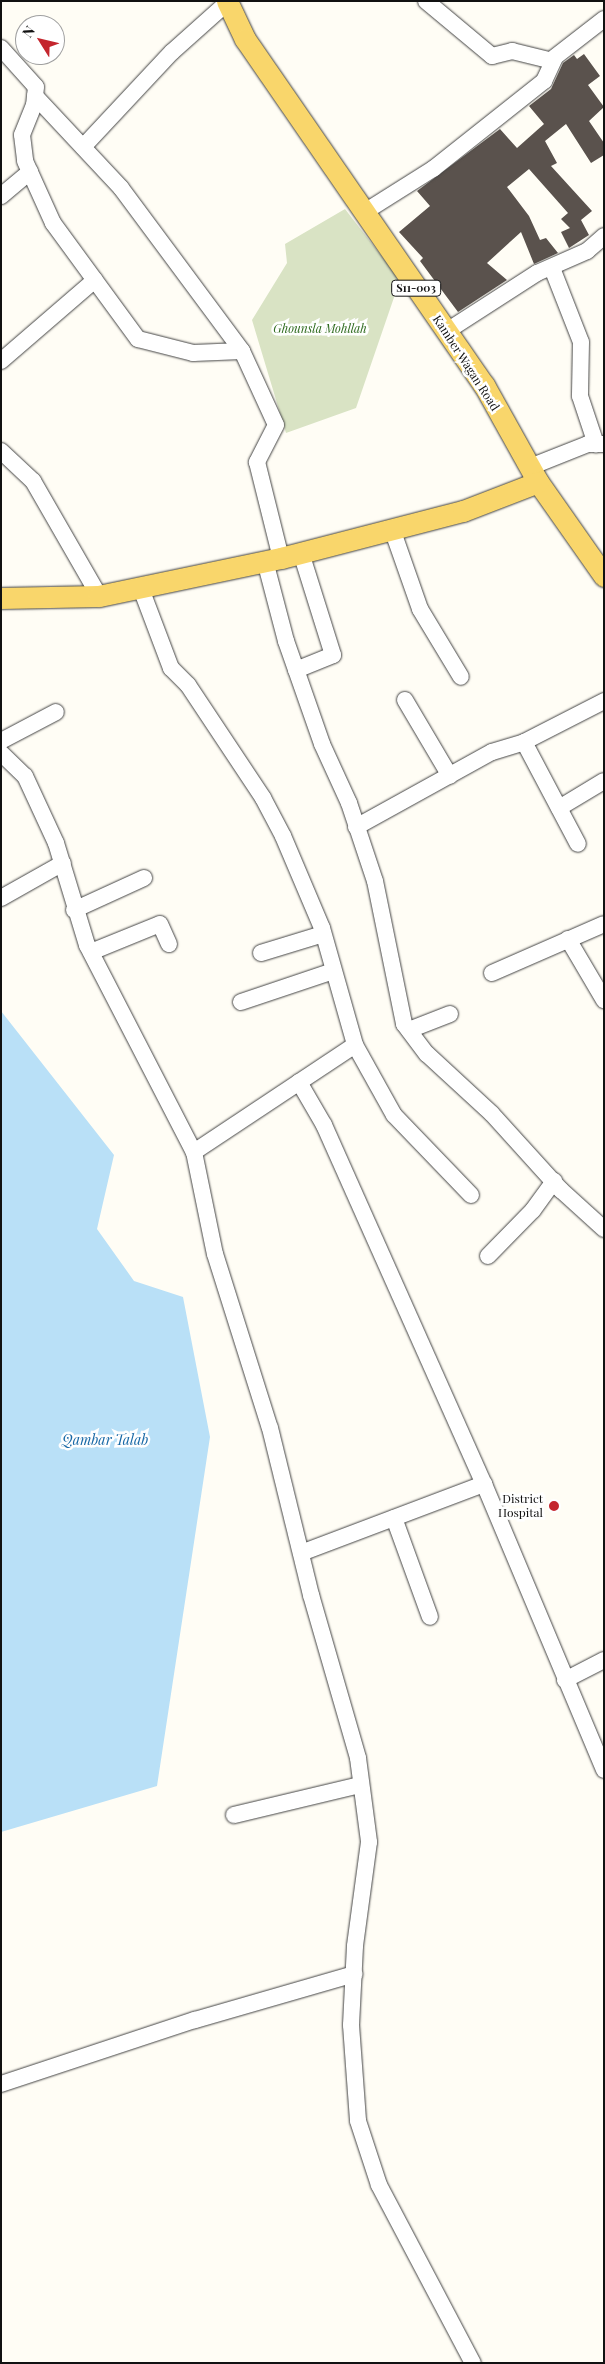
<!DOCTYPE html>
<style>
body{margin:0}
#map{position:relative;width:605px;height:2364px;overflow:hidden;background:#fffdf5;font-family:"Playfair Display",serif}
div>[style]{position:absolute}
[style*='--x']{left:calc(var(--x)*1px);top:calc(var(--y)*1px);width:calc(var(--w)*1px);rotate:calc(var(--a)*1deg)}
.cemetery>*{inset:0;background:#d9e3c4}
.water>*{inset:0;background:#b9e0f7}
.building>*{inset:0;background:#5a524d}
.roads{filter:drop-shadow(0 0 1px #444) drop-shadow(0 0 1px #444)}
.minor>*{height:16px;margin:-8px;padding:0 8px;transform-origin:8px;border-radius:8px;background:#fff}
.major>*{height:21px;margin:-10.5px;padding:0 10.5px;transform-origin:10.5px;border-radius:10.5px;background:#f9d66b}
.dots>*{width:14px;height:14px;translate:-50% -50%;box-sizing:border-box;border:2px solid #fff;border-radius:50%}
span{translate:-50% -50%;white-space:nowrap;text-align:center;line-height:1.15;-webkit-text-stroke:5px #fff;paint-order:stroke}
.shield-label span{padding:1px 4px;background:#fff;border:1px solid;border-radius:4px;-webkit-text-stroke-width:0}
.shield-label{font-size:11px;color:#111;font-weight:700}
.park-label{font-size:12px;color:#2f6b1f;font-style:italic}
.street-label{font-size:12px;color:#111}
.poi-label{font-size:12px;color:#111}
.right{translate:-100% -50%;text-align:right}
.water-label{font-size:14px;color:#1768a6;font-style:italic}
.frame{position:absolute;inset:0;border:2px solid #111;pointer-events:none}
.north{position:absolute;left:15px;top:15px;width:50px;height:50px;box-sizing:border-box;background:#fff;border:1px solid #a0a0a0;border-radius:50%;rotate:306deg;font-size:14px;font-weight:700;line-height:20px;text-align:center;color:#111}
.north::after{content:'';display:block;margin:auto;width:18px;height:22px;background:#c4262e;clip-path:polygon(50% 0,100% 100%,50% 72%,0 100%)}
</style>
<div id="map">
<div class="cemetery">
<div style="clip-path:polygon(345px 209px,400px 280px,356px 408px,286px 433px,252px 320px,287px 263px,285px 244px)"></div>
</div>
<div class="water">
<div style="clip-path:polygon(1px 1011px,114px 1155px,97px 1229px,134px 1281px,183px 1297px,210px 1437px,157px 1786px,1px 1832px)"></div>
</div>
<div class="building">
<div style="clip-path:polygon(584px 54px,600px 76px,588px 85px,604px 107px,589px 121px,604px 143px,604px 155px,591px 163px,566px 124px,545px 141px,557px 163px,551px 166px,592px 211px,581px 220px,589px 235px,569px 248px,561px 232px,570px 228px,561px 219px,568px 213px,529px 169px,507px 187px,529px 216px,540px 240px,546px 238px,558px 253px,534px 264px,521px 232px,487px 263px,507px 280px,458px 312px,420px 261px,423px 258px,399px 232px,430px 206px,417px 191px,500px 129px,517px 148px,544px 124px,529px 106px,551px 89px,563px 63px,574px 55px,577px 59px)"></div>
</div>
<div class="roads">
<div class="minor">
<div style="--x:426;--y:1;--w:86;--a:39.8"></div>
<div style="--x:492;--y:56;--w:21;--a:-14"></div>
<div style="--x:512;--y:51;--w:42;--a:13.7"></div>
<div style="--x:1;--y:48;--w:52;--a:48.1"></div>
<div style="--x:36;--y:87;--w:18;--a:96"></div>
<div style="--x:34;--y:105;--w:32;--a:112"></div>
<div style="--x:22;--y:135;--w:26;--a:83"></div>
<div style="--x:25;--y:161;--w:68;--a:65.7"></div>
<div style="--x:53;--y:223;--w:144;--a:53.8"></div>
<div style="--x:138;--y:339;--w:57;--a:14.3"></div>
<div style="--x:193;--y:353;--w:49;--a:-2.3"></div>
<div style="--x:35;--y:96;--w:126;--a:46.9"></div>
<div style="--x:121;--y:188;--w:203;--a:53.4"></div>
<div style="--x:242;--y:351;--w:81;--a:65.3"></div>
<div style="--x:276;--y:425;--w:42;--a:117.2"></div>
<div style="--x:257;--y:462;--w:99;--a:76"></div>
<div style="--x:83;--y:147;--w:130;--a:-46.9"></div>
<div style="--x:172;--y:52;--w:75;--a:-41.8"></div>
<div style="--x:1;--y:196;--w:38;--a:-40"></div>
<div style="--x:363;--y:213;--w:83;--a:-32.2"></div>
<div style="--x:433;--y:169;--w:142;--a:-38.4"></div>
<div style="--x:544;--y:81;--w:26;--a:-65"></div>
<div style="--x:555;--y:57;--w:62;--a:-37.8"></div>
<div style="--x:552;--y:268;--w:79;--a:68.6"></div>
<div style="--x:581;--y:342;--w:54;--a:91.1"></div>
<div style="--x:580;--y:396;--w:51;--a:71.6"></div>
<div style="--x:447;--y:331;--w:107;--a:-32.8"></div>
<div style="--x:537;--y:273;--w:55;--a:-23.7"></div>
<div style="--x:587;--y:251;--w:23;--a:-41"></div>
<div style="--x:1;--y:361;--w:124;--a:-40.8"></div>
<div style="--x:1;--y:451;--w:44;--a:43.2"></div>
<div style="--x:33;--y:481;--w:133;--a:60.1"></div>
<div style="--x:530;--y:467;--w:62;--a:-21.6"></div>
<div style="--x:588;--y:444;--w:16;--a:0"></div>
<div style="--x:392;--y:529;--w:85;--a:70.7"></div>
<div style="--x:420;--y:609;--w:79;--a:58.9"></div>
<div style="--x:265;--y:561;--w:83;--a:75.3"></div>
<div style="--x:286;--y:641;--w:109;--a:70.7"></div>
<div style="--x:322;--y:744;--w:65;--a:65.4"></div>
<div style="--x:349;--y:803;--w:82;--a:71.6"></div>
<div style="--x:375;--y:881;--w:146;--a:78.5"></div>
<div style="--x:404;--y:1024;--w:38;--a:53"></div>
<div style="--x:427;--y:1054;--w:88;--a:42.7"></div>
<div style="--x:492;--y:1114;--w:103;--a:47.8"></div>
<div style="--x:561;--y:1190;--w:58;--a:42.2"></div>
<div style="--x:140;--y:586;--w:88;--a:69.3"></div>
<div style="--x:171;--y:668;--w:24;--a:45"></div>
<div style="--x:188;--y:685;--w:136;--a:56.4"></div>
<div style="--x:263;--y:798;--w:43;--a:62.2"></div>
<div style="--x:283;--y:836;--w:100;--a:67"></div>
<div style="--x:322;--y:928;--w:122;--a:74.2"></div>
<div style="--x:355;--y:1045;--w:80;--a:60.9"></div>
<div style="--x:394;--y:1115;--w:111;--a:46.1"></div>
<div style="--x:296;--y:670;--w:40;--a:-22"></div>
<div style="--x:333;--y:655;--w:107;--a:-107.4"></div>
<div style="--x:405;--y:700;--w:88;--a:59.4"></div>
<div style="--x:1;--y:741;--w:62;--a:-27.8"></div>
<div style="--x:524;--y:742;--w:115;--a:62.1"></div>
<div style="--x:1;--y:753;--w:33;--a:44"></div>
<div style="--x:25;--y:776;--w:74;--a:65.2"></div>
<div style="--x:56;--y:843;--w:107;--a:73.1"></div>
<div style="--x:87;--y:945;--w:233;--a:62.7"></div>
<div style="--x:194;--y:1152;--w:104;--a:78.4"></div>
<div style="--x:215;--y:1254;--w:182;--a:72.5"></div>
<div style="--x:270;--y:1428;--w:172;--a:76.2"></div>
<div style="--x:311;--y:1595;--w:170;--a:73.9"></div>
<div style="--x:358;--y:1758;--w:85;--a:82.5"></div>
<div style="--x:369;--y:1842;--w:105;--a:97.7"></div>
<div style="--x:355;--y:1946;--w:79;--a:92.9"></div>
<div style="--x:351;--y:2025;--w:96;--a:85.8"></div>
<div style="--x:358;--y:2121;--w:67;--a:71.8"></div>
<div style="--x:379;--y:2185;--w:201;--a:62.2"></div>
<div style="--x:559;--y:808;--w:52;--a:-31"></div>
<div style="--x:356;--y:827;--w:155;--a:-28.9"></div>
<div style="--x:492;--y:752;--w:34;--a:-17"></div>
<div style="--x:524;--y:742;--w:90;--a:-27.1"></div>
<div style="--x:1;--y:898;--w:71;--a:-29.4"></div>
<div style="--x:74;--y:910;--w:77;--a:-24.6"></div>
<div style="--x:568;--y:939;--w:71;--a:59.5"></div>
<div style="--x:91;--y:952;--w:74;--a:-22.1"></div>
<div style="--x:160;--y:924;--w:22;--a:66"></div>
<div style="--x:261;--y:953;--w:65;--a:-17"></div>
<div style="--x:492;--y:973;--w:122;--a:-23.6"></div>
<div style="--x:241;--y:1002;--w:97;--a:-18.6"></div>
<div style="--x:409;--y:1030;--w:44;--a:-21.3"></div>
<div style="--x:299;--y:1082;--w:50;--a:59.8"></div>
<div style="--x:324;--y:1125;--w:393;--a:66"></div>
<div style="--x:484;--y:1484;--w:310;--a:67.2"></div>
<div style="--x:194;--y:1152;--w:193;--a:-33.6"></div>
<div style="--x:488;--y:1256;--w:64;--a:-45.6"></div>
<div style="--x:533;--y:1210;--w:36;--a:-54"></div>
<div style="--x:394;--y:1518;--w:105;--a:70"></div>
<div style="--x:301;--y:1553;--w:196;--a:-20.7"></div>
<div style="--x:565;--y:1680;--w:44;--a:-27.1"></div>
<div style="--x:234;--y:1815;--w:130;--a:-13.4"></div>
<div style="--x:1;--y:2084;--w:204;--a:-18.3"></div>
<div style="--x:195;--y:2020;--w:166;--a:-16.1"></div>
</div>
<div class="major">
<div style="--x:227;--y:1;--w:42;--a:64.7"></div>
<div style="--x:245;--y:39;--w:421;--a:55.4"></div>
<div style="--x:484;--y:385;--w:111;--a:60.9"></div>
<div style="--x:538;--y:482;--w:115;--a:54.9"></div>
<div style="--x:1;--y:598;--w:98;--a:-1.2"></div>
<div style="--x:99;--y:596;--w:186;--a:-11.8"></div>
<div style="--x:281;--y:558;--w:188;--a:-14.5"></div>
<div style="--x:463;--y:511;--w:80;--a:-21.1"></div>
</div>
</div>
<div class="dots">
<div style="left:554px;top:1506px;background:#c4262e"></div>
</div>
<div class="shield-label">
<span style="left:416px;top:288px">S11-003</span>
</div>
<div class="park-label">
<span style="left:320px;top:329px">Ghounsla Mohllah</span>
</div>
<div class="street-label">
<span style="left:466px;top:363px;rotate:57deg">Kamber Wagan Road</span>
</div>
<div class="poi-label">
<span class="right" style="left:543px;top:1506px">District<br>Hospital</span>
</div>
<div class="water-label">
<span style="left:105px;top:1440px">Qambar Talab</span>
</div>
<div class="frame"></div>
<div class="north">N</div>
</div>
